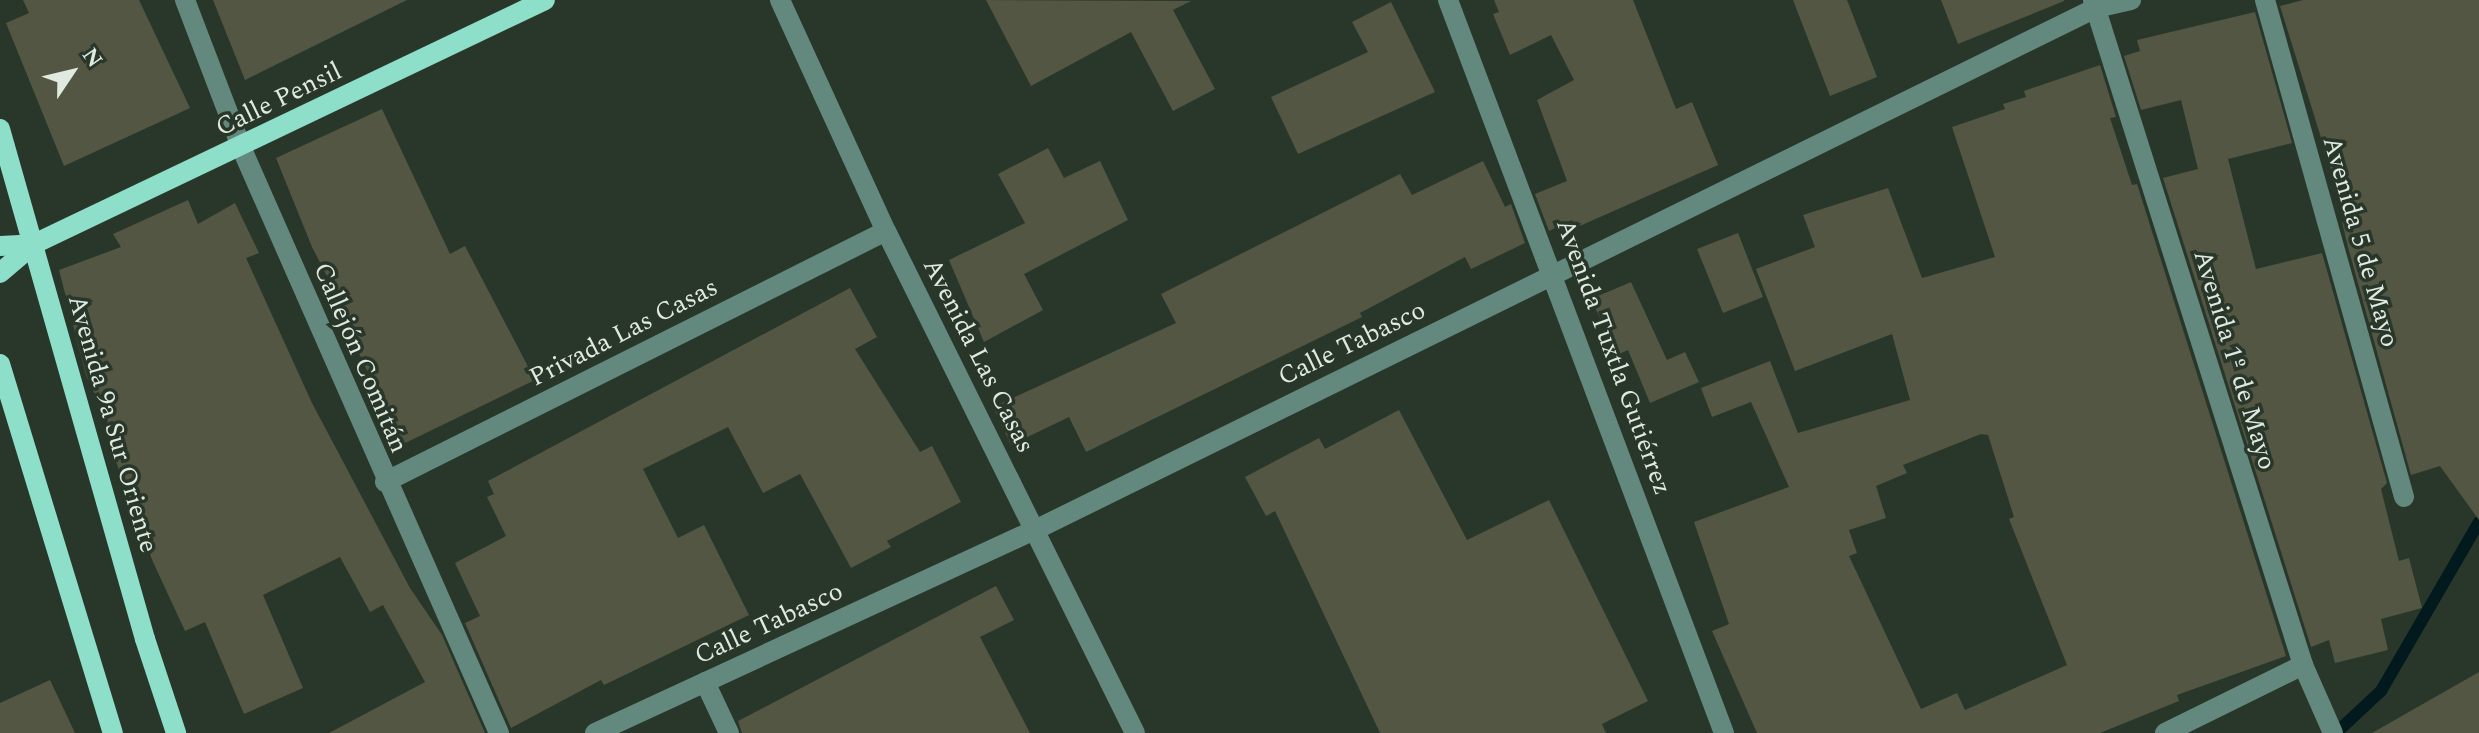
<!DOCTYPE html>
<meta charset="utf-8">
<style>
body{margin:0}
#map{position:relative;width:2479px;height:733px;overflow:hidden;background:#29372a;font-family:Spectral,serif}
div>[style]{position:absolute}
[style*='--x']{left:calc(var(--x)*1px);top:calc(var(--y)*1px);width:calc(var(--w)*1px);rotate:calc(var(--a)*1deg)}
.stream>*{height:12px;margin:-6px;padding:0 6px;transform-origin:6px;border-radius:6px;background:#021a1e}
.building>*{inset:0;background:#525643}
.minor>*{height:20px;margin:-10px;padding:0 10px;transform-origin:10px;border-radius:10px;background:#63897f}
.major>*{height:20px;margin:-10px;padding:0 10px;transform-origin:10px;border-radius:10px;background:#8edfca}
span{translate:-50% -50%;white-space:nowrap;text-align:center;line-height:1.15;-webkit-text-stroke:7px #29372a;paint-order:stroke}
.street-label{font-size:26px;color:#e1eae1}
.north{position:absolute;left:32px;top:32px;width:80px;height:80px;-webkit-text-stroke:6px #29372a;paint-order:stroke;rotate:55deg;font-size:22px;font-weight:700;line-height:32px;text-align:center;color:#e1eae1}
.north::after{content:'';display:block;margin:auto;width:28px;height:36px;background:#e1eae1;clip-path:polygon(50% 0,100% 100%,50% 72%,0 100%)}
</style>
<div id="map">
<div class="stream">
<div style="--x:2336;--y:733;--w:62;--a:-43"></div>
<div style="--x:2381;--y:691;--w:195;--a:-59.9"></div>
</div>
<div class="building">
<div style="clip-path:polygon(23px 0,139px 0,190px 108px,64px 166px,6px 23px,29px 13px)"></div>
<div style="clip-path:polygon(213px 0,407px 0,245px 80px)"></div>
<div style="clip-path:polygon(986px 0,1191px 1px,1173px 10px,1215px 89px,1173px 111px,1131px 32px,1031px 86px)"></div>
<div style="clip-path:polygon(1494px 0,1633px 0,1676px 109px,1692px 102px,1718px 165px,1575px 228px,1572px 220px,1549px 231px,1535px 194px,1567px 181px,1537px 100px,1574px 80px,1551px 35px,1510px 55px,1493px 14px,1499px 12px)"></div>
<div style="clip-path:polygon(1793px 0,1847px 0,1877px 77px,1830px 96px)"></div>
<div style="clip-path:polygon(1941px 0,2064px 0,2064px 1px,1958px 44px)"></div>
<div style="clip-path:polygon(2303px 0,2479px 0,2479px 520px,2440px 466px,2411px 475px,2348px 247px,2342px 222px,2347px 221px,2280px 6px)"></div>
<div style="clip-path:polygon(1391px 2px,1435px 92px,1298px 154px,1271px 97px,1368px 52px,1352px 22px)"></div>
<div style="clip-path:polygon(2255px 12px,2292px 143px,2228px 159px,2256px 269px,2322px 253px,2387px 483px,2381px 489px,2399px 561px,2409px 558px,2422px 608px,2381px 619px,2388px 650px,2335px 663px,2329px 640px,2311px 647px,2163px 178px,2198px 169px,2181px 100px,2141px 110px,2124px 56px,2140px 51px,2137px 40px)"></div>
<div style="clip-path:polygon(evenodd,2100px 65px,2116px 117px,2110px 118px,2132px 185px,2137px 184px,2286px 656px,2177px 695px,2179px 701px,2100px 733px,1757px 733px,1712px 631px,1729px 624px,1694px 522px,1789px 487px,1751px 402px,1712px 417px,1701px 388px,1770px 361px,1798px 433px,1910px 400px,1892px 334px,1795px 371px,1756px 269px,1815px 247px,1803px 215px,1888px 188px,1922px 278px,1995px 257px,1952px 127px,2005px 109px,2003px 104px,2026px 97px,2024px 91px,2100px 65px,1981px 434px,1988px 435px,2014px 517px,2009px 519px,2067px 665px,1965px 710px,1957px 693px,1921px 709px,1849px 556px,1857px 553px,1849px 530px,1886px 518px,1876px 486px,1907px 473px,1903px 465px,1981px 434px)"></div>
<div style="clip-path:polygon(382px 109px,450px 254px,465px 246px,535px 380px,401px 445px,358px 351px,364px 348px,312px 247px,276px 158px)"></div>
<div style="clip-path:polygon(1048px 148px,1064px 178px,1100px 161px,1128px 220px,1024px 274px,1043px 310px,984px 342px,949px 260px,1025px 223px,998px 174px)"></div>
<div style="clip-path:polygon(1483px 161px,1505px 207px,1511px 204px,1525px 243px,1471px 269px,1465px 257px,1360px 313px,1362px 317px,1086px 452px,1069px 417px,1011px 445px,993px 407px,1176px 323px,1161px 294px,1400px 174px,1412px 195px)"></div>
<div style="clip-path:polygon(188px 200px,198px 224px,235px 203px,259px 253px,246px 258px,312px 403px,410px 588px,442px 635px,485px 733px,329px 733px,425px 682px,383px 605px,370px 612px,340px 557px,263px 595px,303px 688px,244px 714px,205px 622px,185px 631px,153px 562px,115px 459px,107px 420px,86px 375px,59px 270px,121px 247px,113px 234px)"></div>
<div style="clip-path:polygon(1738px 233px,1763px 297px,1723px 313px,1697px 249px)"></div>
<div style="clip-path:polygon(1631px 282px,1667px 360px,1685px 352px,1699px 382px,1650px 403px,1628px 350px,1617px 355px,1591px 299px)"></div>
<div style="clip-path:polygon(850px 288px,877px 337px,855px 349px,920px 452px,932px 446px,961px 502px,887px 541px,891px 547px,851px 568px,800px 474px,763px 493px,728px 427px,643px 469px,678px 538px,704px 525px,749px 615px,604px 685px,601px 680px,511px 728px,465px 623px,480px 616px,455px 563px,506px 536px,487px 497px,494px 494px,488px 481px)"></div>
<div style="clip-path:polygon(1399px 410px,1467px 540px,1549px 500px,1648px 701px,1602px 724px,1606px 733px,1380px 733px,1275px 511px,1266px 516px,1245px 477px,1319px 438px,1325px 449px)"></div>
<div style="clip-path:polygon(996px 586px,1014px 620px,980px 637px,1030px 733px,742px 733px,738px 721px)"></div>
<div style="clip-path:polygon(2479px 672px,2479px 733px,2372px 733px)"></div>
<div style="clip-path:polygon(50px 680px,75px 733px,0 733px,0 703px)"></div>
</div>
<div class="minor">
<div style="--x:185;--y:0;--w:157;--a:69.1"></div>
<div style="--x:241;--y:147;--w:640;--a:66.24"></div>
<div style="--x:780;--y:0;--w:254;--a:65.4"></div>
<div style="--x:886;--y:231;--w:560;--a:63.62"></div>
<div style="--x:1448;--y:0;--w:783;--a:69.37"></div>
<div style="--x:2093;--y:0;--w:697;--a:72.47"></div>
<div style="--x:2303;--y:665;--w:74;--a:66.2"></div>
<div style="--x:2265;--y:0;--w:516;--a:74.37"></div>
<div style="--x:385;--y:482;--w:560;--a:-26.61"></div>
<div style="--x:705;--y:682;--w:56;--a:64.8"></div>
<div style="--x:595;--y:733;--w:487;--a:-24.8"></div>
<div style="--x:1037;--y:529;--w:1180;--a:-26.2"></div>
<div style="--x:2096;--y:8;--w:36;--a:-13"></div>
<div style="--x:2165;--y:733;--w:154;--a:-26.2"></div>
</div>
<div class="major">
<div style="--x:0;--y:129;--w:530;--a:74.13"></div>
<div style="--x:145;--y:639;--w:99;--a:71.7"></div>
<div style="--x:0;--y:246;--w:34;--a:-3"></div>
<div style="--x:0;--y:273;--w:45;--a:-40.5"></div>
<div style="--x:34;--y:244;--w:566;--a:-25.52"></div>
<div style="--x:0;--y:364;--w:386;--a:73"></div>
</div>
<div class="street-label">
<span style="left:279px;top:100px;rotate:-26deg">Calle Pensil</span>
<span style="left:2360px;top:242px;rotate:74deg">Avenida 5 de Mayo</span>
<span style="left:624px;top:333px;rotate:-27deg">Privada Las Casas</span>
<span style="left:1352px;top:344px;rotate:-26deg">Calle Tabasco</span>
<span style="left:978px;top:356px;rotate:63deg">Avenida Las Casas</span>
<span style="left:1613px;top:357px;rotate:70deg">Avenida Tuxtla Gutiérrez</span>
<span style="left:360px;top:358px;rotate:67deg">Callejón Comitán</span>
<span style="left:2234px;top:360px;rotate:73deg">Avenida 1º de Mayo</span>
<span style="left:112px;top:424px;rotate:74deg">Avenida 9a Sur Oriente</span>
<span style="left:769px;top:624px;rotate:-25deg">Calle Tabasco</span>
</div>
<div class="north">N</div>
</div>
